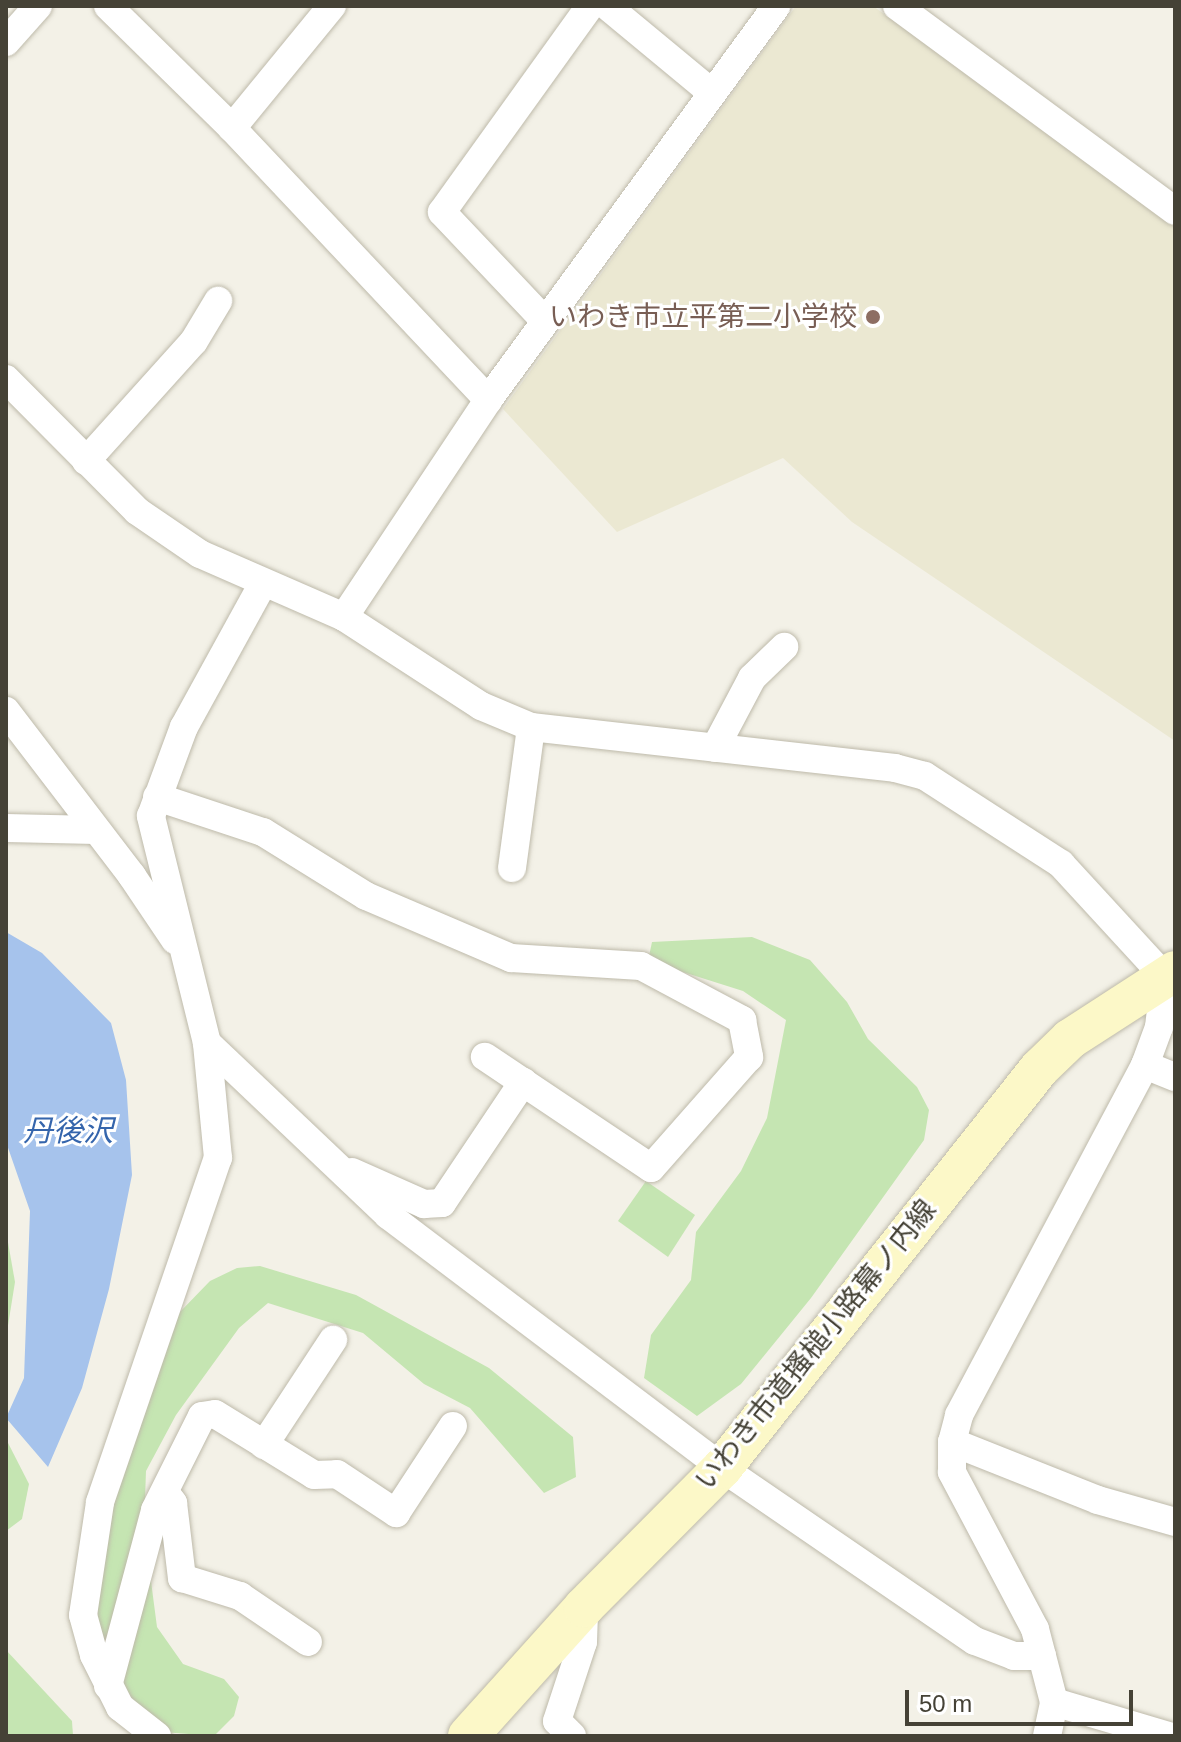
<!DOCTYPE html>
<meta charset="utf-8">
<style>
body{margin:0}
#map{position:relative;width:1181px;height:1742px;overflow:hidden;background:#f3f1e7;font-family:Arial,"Noto Sans JP",sans-serif}
div>[style]{position:absolute}
[style*='--x']{left:calc(var(--x)*1px);top:calc(var(--y)*1px);width:calc(var(--w)*1px);rotate:calc(var(--a)*1deg)}
.education>*{inset:0;background:#ebe8d2}
.green>*{inset:0;background:#c5e5b2}
.water>*{inset:0;background:#a6c3ec}
.roads{filter:drop-shadow(0 0 2px #bebaaa) drop-shadow(0 0 2px #bebaaa)}
.street>*{height:28px;margin:-14px;padding:0 14px;transform-origin:14px;border-radius:14px;background:#fff}
.secondary>*{height:40px;margin:-20px;padding:0 20px;transform-origin:20px;border-radius:20px;background:#fcf8c8}
.dots>*{width:22px;height:22px;translate:-50% -50%;box-sizing:border-box;border:4px solid #fff;border-radius:50%}
span{translate:-50% -50%;white-space:nowrap;text-align:center;line-height:1.15;-webkit-text-stroke:6px #fff;paint-order:stroke}
.education-label{font-size:28px;color:#785e54}
.right{translate:-100% -50%;text-align:right}
.street-label{font-size:28px;color:#454236}
.water-label{font-size:30px;color:#3565ac;font-style:italic}
.frame{position:absolute;inset:0;border:8px solid #454236;pointer-events:none}
.scale{position:absolute;left:905px;top:1690px;width:228px;height:36px;box-sizing:border-box;border:4px solid #454236;border-top:0;padding-left:10px;font-size:24px;line-height:28px;white-space:nowrap;color:#454236;-webkit-text-stroke:6px #fff;paint-order:stroke}
</style>
<div id="map">
<div class="education">
<div style="clip-path:polygon(796px 6px,873px 6px,1175px 224px,1175px 741px,852px 522px,783px 458px,617px 532px,503px 409px)"></div>
</div>
<div class="green">
<div style="clip-path:polygon(752px 937px,810px 960px,847px 1002px,868px 1039px,917px 1087px,929px 1110px,924px 1140px,811px 1298px,741px 1384px,697px 1416px,644px 1378px,651px 1335px,691px 1280px,696px 1232px,741px 1171px,767px 1118px,786px 1020px,743px 991px,648px 961px,652px 942px)"></div>
<div style="clip-path:polygon(646px 1181px,695px 1215px,668px 1257px,618px 1221px)"></div>
<div style="clip-path:polygon(6px 1231px,15px 1282px,6px 1338px)"></div>
<div style="clip-path:polygon(260px 1266px,356px 1295px,489px 1368px,573px 1437px,576px 1477px,544px 1493px,470px 1408px,424px 1384px,363px 1333px,268px 1303px,239px 1328px,176px 1415px,146px 1471px,144px 1528px,157px 1627px,183px 1664px,224px 1679px,239px 1697px,234px 1716px,214px 1736px,163px 1732px,121px 1686px,98px 1641px,98px 1603px,116px 1491px,178px 1314px,210px 1281px,237px 1268px)"></div>
<div style="clip-path:polygon(6px 1439px,29px 1484px,22px 1519px,6px 1531px)"></div>
<div style="clip-path:polygon(6px 1650px,72px 1721px,73px 1736px,6px 1736px)"></div>
</div>
<div class="water">
<div style="clip-path:polygon(6px 932px,42px 953px,111px 1023px,126px 1080px,132px 1175px,109px 1289px,82px 1388px,48px 1467px,6px 1418px,24px 1378px,30px 1211px,6px 1142px)"></div>
</div>
<div class="roads">
<div class="street">
<div style="--x:108;--y:6;--w:174;--a:44.5"></div>
<div style="--x:232;--y:128;--w:374;--a:46.7"></div>
<div style="--x:607;--y:6;--w:135;--a:39.6"></div>
<div style="--x:897;--y:6;--w:345;--a:36.4"></div>
<div style="--x:6;--y:42;--w:48;--a:-48.4"></div>
<div style="--x:232;--y:128;--w:158;--a:-50.7"></div>
<div style="--x:545;--y:321;--w:150;--a:-133.4"></div>
<div style="--x:442;--y:212;--w:254;--a:-54.3"></div>
<div style="--x:6;--y:379;--w:186;--a:45.2"></div>
<div style="--x:137;--y:511;--w:76;--a:34.3"></div>
<div style="--x:200;--y:554;--w:157;--a:23.6"></div>
<div style="--x:344;--y:617;--w:163;--a:33"></div>
<div style="--x:481;--y:706;--w:54;--a:22.8"></div>
<div style="--x:531;--y:727;--w:366;--a:6.4"></div>
<div style="--x:895;--y:768;--w:31;--a:15"></div>
<div style="--x:925;--y:776;--w:162;--a:32.9"></div>
<div style="--x:1061;--y:864;--w:154;--a:47.4"></div>
<div style="--x:86;--y:461;--w:161;--a:-48"></div>
<div style="--x:194;--y:341;--w:47;--a:-59"></div>
<div style="--x:344;--y:617;--w:260;--a:-56.4"></div>
<div style="--x:488;--y:400;--w:488;--a:-53.8"></div>
<div style="--x:6;--y:711;--w:208;--a:52.6"></div>
<div style="--x:132;--y:876;--w:77;--a:56.1"></div>
<div style="--x:715;--y:748;--w:79;--a:-62.1"></div>
<div style="--x:752;--y:678;--w:45;--a:-44.1"></div>
<div style="--x:157;--y:797;--w:112;--a:18.3"></div>
<div style="--x:263;--y:832;--w:121;--a:31.9"></div>
<div style="--x:366;--y:896;--w:158;--a:23.2"></div>
<div style="--x:511;--y:958;--w:130;--a:3.5"></div>
<div style="--x:641;--y:966;--w:115;--a:28.1"></div>
<div style="--x:742;--y:1020;--w:38;--a:79"></div>
<div style="--x:749;--y:1057;--w:148;--a:131.4"></div>
<div style="--x:651;--y:1168;--w:200;--a:-146.2"></div>
<div style="--x:6;--y:828;--w:90;--a:1.3"></div>
<div style="--x:512;--y:868;--w:142;--a:-82.3"></div>
<div style="--x:207;--y:1043;--w:250;--a:43.5"></div>
<div style="--x:388;--y:1215;--w:419;--a:37.1"></div>
<div style="--x:722;--y:1468;--w:306;--a:34.4"></div>
<div style="--x:975;--y:1641;--w:42;--a:21"></div>
<div style="--x:1014;--y:1656;--w:28;--a:0"></div>
<div style="--x:1145;--y:1065;--w:32;--a:22"></div>
<div style="--x:352;--y:1172;--w:79;--a:24"></div>
<div style="--x:424;--y:1204;--w:18;--a:-3"></div>
<div style="--x:442;--y:1203;--w:146;--a:-56.2"></div>
<div style="--x:952;--y:1442;--w:157;--a:21.7"></div>
<div style="--x:1098;--y:1500;--w:80;--a:15.9"></div>
<div style="--x:264;--y:1445;--w:126;--a:-56.7"></div>
<div style="--x:165;--y:1492;--w:14;--a:54"></div>
<div style="--x:173;--y:1503;--w:76;--a:83.2"></div>
<div style="--x:182;--y:1578;--w:61;--a:17.2"></div>
<div style="--x:240;--y:1596;--w:82;--a:34.1"></div>
<div style="--x:108;--y:1686;--w:182;--a:-75"></div>
<div style="--x:155;--y:1510;--w:105;--a:-63.4"></div>
<div style="--x:202;--y:1416;--w:13;--a:-9"></div>
<div style="--x:215;--y:1414;--w:116;--a:31.6"></div>
<div style="--x:314;--y:1475;--w:23;--a:-2"></div>
<div style="--x:337;--y:1474;--w:71;--a:33.5"></div>
<div style="--x:396;--y:1513;--w:104;--a:-56.8"></div>
<div style="--x:1054;--y:1702;--w:120;--a:16.5"></div>
<div style="--x:157;--y:1736;--w:47;--a:-141.9"></div>
<div style="--x:120;--y:1707;--w:58;--a:-116.6"></div>
<div style="--x:94;--y:1655;--w:41;--a:-105.4"></div>
<div style="--x:83;--y:1615;--w:114;--a:-81.4"></div>
<div style="--x:100;--y:1502;--w:364;--a:-71.1"></div>
<div style="--x:218;--y:1158;--w:116;--a:-95.5"></div>
<div style="--x:207;--y:1043;--w:234;--a:-103.9"></div>
<div style="--x:151;--y:816;--w:95;--a:-69.7"></div>
<div style="--x:184;--y:727;--w:162;--a:-61.2"></div>
<div style="--x:572;--y:1736;--w:21;--a:-135"></div>
<div style="--x:557;--y:1721;--w:83;--a:-71.8"></div>
<div style="--x:583;--y:1642;--w:35;--a:-88"></div>
<div style="--x:1047;--y:1736;--w:35;--a:-78"></div>
<div style="--x:1054;--y:1702;--w:75;--a:-104.6"></div>
<div style="--x:1035;--y:1629;--w:178;--a:-117.9"></div>
<div style="--x:952;--y:1472;--w:30;--a:-90"></div>
<div style="--x:952;--y:1442;--w:28;--a:-75"></div>
<div style="--x:959;--y:1415;--w:396;--a:-62"></div>
<div style="--x:1145;--y:1065;--w:40;--a:-69.8"></div>
<div style="--x:1159;--y:1027;--w:50;--a:-83.2"></div>
</div>
<div class="secondary">
<div style="--x:468;--y:1736;--w:173;--a:-48"></div>
<div style="--x:584;--y:1607;--w:196;--a:-45.2"></div>
<div style="--x:722;--y:1468;--w:510;--a:-51.53"></div>
<div style="--x:1039;--y:1069;--w:43;--a:-44.1"></div>
<div style="--x:1070;--y:1039;--w:125;--a:-32.9"></div>
</div>
</div>
<div class="dots">
<div style="left:873px;top:317px;background:#8d6e63"></div>
</div>
<div class="education-label">
<span class="right" style="left:857px;top:317px">いわき市立平第二小学校</span>
</div>
<div class="street-label">
<span style="left:816px;top:1345px;rotate:-51deg">いわき市道搔槌小路幕ノ内線</span>
</div>
<div class="water-label">
<span style="left:68px;top:1131px">丹後沢</span>
</div>
<div class="frame"></div>
<div class="scale">50 m</div>
</div>
